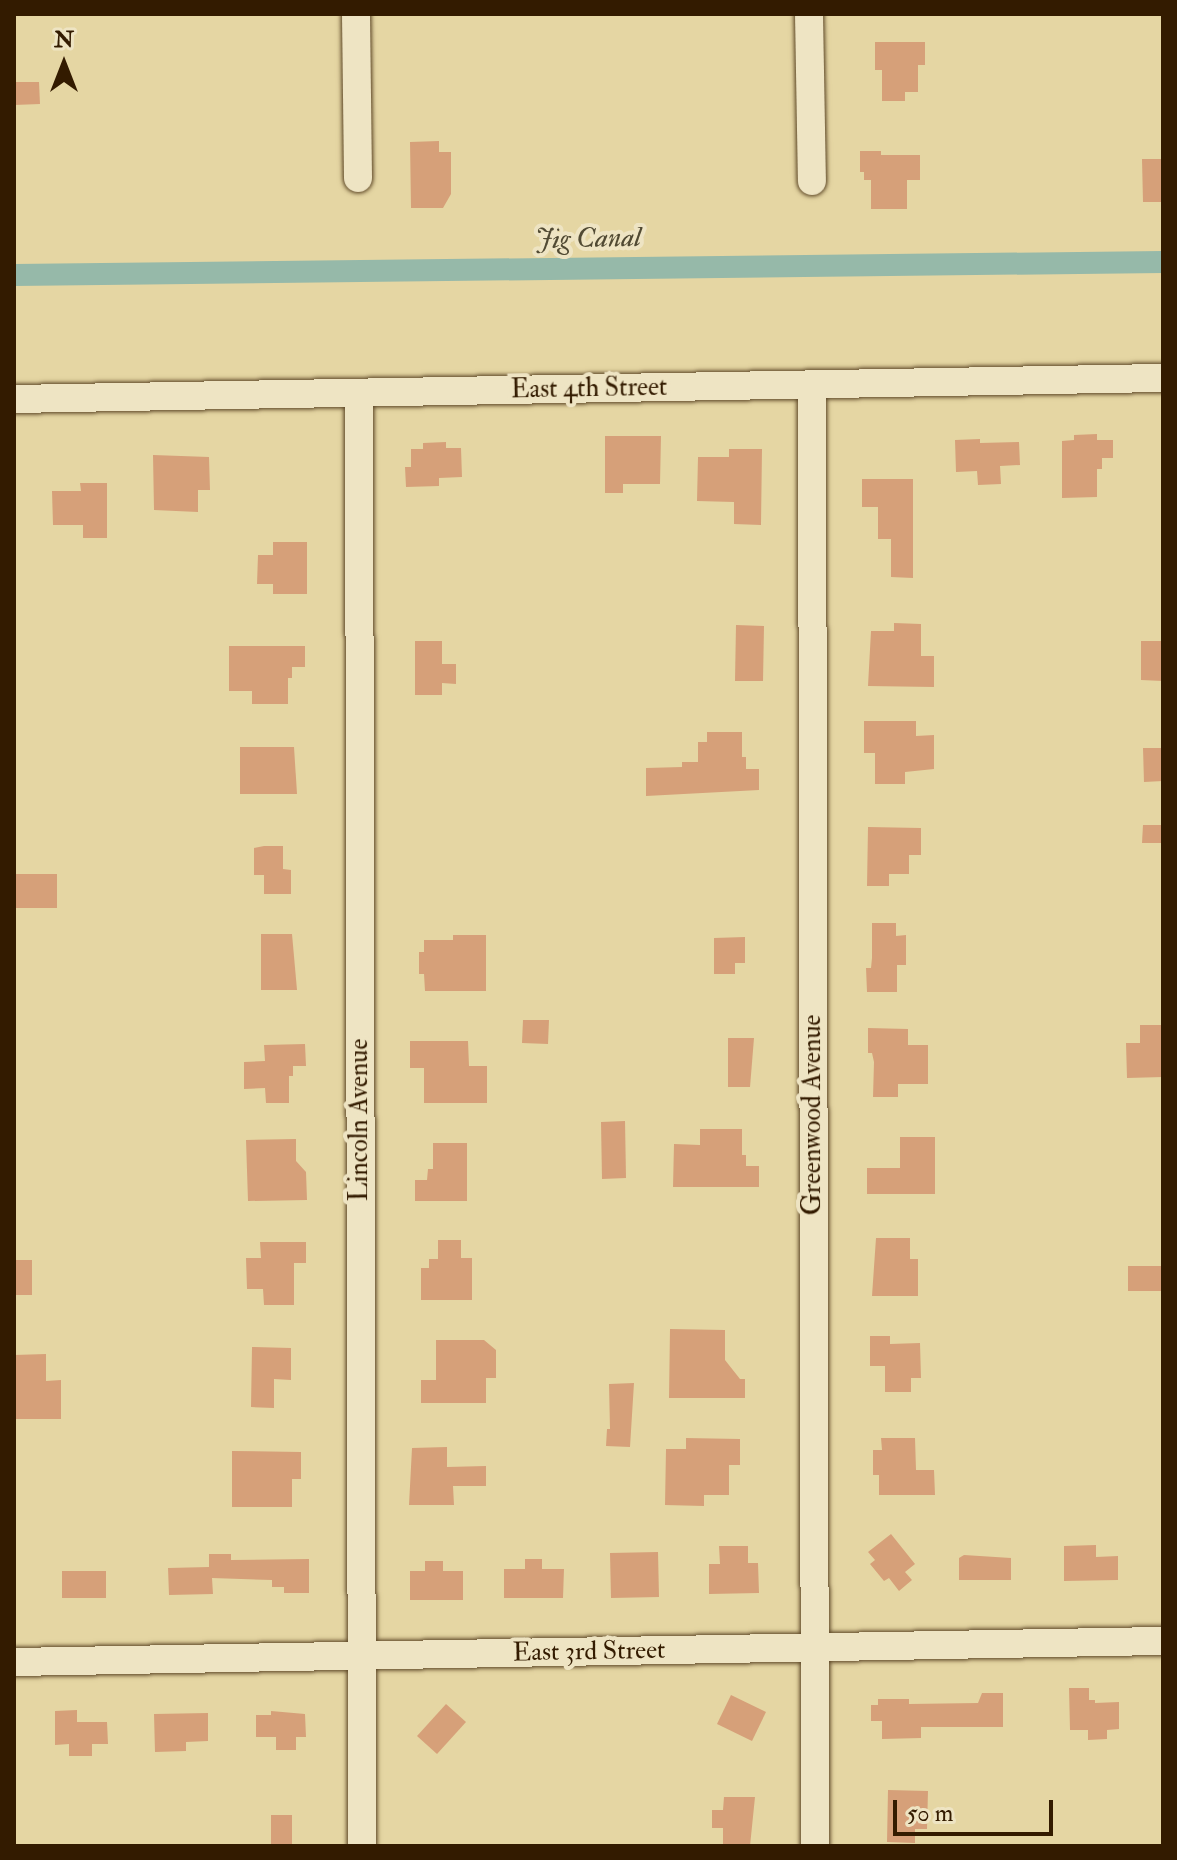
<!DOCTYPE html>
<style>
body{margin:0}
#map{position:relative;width:1177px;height:1860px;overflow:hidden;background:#e5d6a3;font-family:"IM FELL Double Pica",serif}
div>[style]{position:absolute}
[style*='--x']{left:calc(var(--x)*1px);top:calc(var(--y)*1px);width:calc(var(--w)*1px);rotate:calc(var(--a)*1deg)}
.canal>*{height:22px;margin:-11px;padding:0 11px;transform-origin:11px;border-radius:11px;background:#96b9a9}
.building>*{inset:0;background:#d6a079}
.roads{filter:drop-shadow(0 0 2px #604a29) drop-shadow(0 0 2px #604a29)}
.minor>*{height:28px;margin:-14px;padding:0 14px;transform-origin:14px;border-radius:14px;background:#eee4c3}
span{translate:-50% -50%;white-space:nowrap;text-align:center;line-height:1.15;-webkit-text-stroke:8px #eee4c3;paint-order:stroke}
.street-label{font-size:26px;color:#331b00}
.water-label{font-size:28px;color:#514a33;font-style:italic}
.frame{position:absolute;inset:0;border:16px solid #331b00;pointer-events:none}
.north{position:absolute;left:24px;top:24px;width:80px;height:80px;-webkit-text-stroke:6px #eee4c3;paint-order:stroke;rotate:0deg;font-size:22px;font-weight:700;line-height:32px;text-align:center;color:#331b00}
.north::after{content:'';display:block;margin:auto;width:28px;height:36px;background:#331b00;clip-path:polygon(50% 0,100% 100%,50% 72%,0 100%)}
.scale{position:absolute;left:893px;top:1800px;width:160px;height:36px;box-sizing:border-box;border:4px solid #331b00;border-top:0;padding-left:10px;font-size:24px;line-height:28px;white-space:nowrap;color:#331b00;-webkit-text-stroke:6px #eee4c3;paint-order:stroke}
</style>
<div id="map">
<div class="canal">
<div style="--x:14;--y:275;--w:1149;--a:-0.65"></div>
</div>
<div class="building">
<div style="clip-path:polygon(875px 42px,925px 42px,925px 65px,918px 65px,918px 92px,905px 92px,905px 101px,882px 101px,882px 70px,875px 70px)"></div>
<div style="clip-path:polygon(14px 82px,39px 82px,40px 104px,14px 105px)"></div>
<div style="clip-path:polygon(439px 141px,439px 152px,451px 152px,451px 194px,443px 208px,411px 208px,410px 142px)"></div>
<div style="clip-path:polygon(860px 151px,881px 151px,881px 155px,920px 155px,920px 180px,907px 180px,907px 209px,871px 209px,871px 180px,864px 180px,864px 172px,860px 172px)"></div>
<div style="clip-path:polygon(1142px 159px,1163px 159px,1163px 202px,1143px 202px)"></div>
<div style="clip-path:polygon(1097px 434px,1097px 440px,1113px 440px,1113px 458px,1102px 458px,1102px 469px,1097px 469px,1097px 497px,1062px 498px,1062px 441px,1074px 440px,1074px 435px)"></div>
<div style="clip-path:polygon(605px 436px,661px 436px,660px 484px,623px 484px,623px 493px,605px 493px)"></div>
<div style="clip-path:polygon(980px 439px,980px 443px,1019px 442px,1020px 465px,1000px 466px,1001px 484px,978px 485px,977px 471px,956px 472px,955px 440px)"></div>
<div style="clip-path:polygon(446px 442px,446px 448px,461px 448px,462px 477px,439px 478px,439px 486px,406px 487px,405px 467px,411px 467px,411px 449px,423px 449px,423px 443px)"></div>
<div style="clip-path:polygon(729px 449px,762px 449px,761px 525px,734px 524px,734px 502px,697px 501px,698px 457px,729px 457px)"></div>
<div style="clip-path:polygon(153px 455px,209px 457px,210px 490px,198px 490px,198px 512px,154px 510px)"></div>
<div style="clip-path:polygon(862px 479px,913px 479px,913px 578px,891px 577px,891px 539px,878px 539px,878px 507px,862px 507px)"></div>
<div style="clip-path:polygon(80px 483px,107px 483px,107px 538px,83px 538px,83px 525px,53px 525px,52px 491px,81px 491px)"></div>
<div style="clip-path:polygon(273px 542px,307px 542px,307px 594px,273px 594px,273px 584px,257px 584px,258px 555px,273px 555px)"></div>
<div style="clip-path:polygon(894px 623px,921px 624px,921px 656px,934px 656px,934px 687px,868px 686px,871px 631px,894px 631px)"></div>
<div style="clip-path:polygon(736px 625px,764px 626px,763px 681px,735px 681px)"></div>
<div style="clip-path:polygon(415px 641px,442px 641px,442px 664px,456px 664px,456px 684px,442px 683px,442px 695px,415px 695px)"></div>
<div style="clip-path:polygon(1141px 641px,1163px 641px,1163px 681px,1141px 680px)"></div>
<div style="clip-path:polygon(229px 646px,305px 646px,305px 667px,292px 667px,292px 678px,288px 678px,288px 704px,252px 704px,252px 691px,229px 691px)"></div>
<div style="clip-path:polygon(864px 721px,916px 721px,916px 736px,934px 735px,934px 769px,905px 772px,905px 784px,875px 784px,875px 753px,864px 753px)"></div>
<div style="clip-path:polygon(707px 732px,742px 732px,742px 757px,746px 757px,746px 769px,759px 769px,759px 790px,646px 796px,646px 768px,682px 767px,682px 762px,698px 762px,698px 742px,707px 742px)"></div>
<div style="clip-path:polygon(240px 747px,294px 747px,297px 794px,240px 794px)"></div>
<div style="clip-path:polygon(1143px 748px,1163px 748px,1163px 781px,1144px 782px)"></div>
<div style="clip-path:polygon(1143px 825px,1163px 825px,1163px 843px,1142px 843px)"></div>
<div style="clip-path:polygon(868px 827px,921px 828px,921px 855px,909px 855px,909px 874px,889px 874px,889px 886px,867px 886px)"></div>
<div style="clip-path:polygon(264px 846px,283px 846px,283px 869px,291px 870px,291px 894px,264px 894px,264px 875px,254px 875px,254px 848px)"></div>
<div style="clip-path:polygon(14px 874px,57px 874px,57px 908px,14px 908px)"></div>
<div style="clip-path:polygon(872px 923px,896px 923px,896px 936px,906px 935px,906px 965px,897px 965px,897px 992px,867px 992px,866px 968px,871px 968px,872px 958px)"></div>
<div style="clip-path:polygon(261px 934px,292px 934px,297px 990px,261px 990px)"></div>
<div style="clip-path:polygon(453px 935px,486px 935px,486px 991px,425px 991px,424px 974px,419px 974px,419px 952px,424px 952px,424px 940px,453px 940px)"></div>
<div style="clip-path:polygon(745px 937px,745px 963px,735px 963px,735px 974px,714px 974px,714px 938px)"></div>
<div style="clip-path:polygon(523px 1020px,549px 1020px,548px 1044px,522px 1043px)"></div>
<div style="clip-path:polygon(1140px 1025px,1163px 1025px,1163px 1077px,1127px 1078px,1126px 1043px,1140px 1043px)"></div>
<div style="clip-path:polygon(868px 1028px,908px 1029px,908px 1045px,928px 1045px,928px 1084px,898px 1084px,898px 1097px,873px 1097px,874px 1062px,872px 1053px,868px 1053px)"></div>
<div style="clip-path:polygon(728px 1038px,754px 1038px,750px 1087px,728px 1087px)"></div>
<div style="clip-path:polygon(410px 1041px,468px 1041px,469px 1066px,487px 1066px,487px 1103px,424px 1103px,424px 1068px,410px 1068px)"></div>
<div style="clip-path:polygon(305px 1044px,306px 1066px,293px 1066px,293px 1076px,289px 1076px,289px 1103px,266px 1103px,265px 1088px,244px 1089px,244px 1062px,265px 1061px,264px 1045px)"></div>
<div style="clip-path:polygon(625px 1121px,626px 1178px,602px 1179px,601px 1122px)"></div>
<div style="clip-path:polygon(700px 1129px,742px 1129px,742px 1155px,746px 1155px,746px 1166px,759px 1166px,759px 1187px,673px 1187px,674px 1144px,700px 1145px)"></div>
<div style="clip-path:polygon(900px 1137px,935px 1137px,935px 1194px,867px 1194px,867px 1168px,900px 1168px)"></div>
<div style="clip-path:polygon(296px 1139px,296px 1161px,306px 1172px,307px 1200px,248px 1201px,246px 1140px)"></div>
<div style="clip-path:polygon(433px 1143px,467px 1143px,467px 1201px,415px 1201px,415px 1180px,427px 1180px,428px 1169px,433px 1169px)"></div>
<div style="clip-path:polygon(876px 1238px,910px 1238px,910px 1259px,918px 1259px,918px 1296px,872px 1296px)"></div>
<div style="clip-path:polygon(438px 1240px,461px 1240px,461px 1258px,472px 1258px,472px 1300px,421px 1300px,421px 1268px,429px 1268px,429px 1259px,438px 1259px)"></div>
<div style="clip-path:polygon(260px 1242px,306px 1242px,306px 1263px,294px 1263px,294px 1305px,264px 1305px,263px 1289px,247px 1289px,246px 1258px,261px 1258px)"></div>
<div style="clip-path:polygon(14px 1260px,32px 1260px,32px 1295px,14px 1295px)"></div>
<div style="clip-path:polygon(1128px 1266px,1163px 1266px,1163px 1291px,1128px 1291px)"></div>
<div style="clip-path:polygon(670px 1329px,725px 1330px,725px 1360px,740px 1379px,745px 1379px,745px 1398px,669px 1398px)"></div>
<div style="clip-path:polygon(870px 1336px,890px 1336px,890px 1344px,920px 1343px,921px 1378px,911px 1378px,911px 1392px,885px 1392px,885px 1366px,870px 1366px)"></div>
<div style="clip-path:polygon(436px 1340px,484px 1340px,496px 1350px,496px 1378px,486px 1378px,486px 1403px,421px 1403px,421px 1380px,436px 1380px)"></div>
<div style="clip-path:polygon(252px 1347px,291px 1348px,291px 1380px,274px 1379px,274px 1408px,251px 1407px)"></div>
<div style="clip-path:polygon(46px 1354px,46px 1381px,61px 1380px,61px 1419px,14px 1419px,14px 1355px)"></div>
<div style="clip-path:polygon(634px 1383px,630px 1447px,606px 1446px,607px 1429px,610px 1429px,609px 1384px)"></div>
<div style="clip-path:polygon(686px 1438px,740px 1439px,740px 1465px,729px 1465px,729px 1495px,704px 1495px,704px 1506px,665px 1505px,666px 1449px,686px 1449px)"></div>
<div style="clip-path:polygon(881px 1438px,915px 1438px,916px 1470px,934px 1470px,935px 1495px,879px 1495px,879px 1475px,873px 1475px,873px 1450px,882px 1450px)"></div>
<div style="clip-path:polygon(447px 1447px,447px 1467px,486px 1466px,486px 1486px,453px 1486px,454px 1505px,409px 1505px,412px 1448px)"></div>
<div style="clip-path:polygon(232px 1451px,301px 1452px,301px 1479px,292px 1479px,292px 1507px,232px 1507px)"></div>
<div style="clip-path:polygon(891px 1534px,915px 1564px,905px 1572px,912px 1580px,899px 1591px,889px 1578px,884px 1581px,870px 1564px,875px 1560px,868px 1552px)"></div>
<div style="clip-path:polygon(1096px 1545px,1096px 1557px,1118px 1556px,1118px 1580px,1064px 1581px,1064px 1546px)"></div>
<div style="clip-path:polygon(719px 1546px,748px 1546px,748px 1563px,758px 1563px,759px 1593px,709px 1594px,709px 1564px,720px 1564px)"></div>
<div style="clip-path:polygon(658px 1552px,659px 1597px,611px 1598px,610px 1553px)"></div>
<div style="clip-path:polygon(209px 1554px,231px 1554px,231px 1560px,309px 1559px,309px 1593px,284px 1593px,284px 1587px,272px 1587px,272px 1580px,212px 1578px,213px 1594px,169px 1595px,168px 1568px,209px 1567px)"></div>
<div style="clip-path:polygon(964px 1555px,1011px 1558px,1011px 1580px,959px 1580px,959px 1558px)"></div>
<div style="clip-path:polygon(525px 1559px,542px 1559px,542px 1569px,564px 1569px,563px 1598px,504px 1598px,504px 1569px,525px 1569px)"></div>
<div style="clip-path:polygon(425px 1561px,443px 1561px,443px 1571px,463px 1571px,463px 1600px,410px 1600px,410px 1571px,425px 1571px)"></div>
<div style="clip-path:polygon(62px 1571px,106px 1571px,106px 1598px,62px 1598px)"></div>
<div style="clip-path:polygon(1069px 1688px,1089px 1688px,1089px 1700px,1095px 1700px,1095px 1703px,1119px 1702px,1119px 1729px,1107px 1730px,1107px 1739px,1088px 1740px,1088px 1730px,1070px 1730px)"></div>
<div style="clip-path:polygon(982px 1693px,1003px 1693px,1003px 1727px,921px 1727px,921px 1738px,882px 1739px,882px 1721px,871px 1721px,871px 1705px,878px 1705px,878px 1699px,909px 1699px,909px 1704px,978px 1703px)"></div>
<div style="clip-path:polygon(731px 1695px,766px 1712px,752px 1741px,717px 1724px)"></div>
<div style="clip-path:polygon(446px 1704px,466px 1722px,437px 1754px,417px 1736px)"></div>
<div style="clip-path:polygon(77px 1710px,77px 1722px,107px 1722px,108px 1744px,92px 1744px,92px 1756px,69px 1756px,69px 1744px,55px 1745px,55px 1711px)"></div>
<div style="clip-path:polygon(271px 1711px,305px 1714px,306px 1737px,296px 1737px,296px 1750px,276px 1750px,276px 1737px,256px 1737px,256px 1715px,271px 1715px)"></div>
<div style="clip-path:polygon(208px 1713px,208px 1741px,186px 1742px,186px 1751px,155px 1752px,154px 1714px)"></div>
<div style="clip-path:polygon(888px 1790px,928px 1791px,927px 1829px,915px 1829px,915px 1843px,887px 1842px)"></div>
<div style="clip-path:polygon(724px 1797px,755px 1797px,750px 1846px,723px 1846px,723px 1828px,712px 1828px,712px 1810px,723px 1810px)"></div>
<div style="clip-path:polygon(271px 1815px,292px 1815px,292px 1846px,271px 1846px)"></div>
</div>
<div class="roads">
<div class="minor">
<div style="--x:356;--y:14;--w:164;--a:89.3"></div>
<div style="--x:809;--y:14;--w:167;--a:89"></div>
<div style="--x:812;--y:385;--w:1461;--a:89.88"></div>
<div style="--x:359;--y:394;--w:1452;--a:89.88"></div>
<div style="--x:14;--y:399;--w:1149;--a:-1.05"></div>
<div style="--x:14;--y:1662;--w:1149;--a:-1.05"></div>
</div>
</div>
<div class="street-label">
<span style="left:589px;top:389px;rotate:-1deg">East 4th Street</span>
<span style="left:813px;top:1115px;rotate:-90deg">Greenwood Avenue</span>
<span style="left:360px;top:1120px;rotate:-90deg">Lincoln Avenue</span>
<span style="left:589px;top:1652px;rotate:-1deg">East 3rd Street</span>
</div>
<div class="water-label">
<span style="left:588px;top:239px;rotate:-1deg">Jig Canal</span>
</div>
<div class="frame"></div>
<div class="north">N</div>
<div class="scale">50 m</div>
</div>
